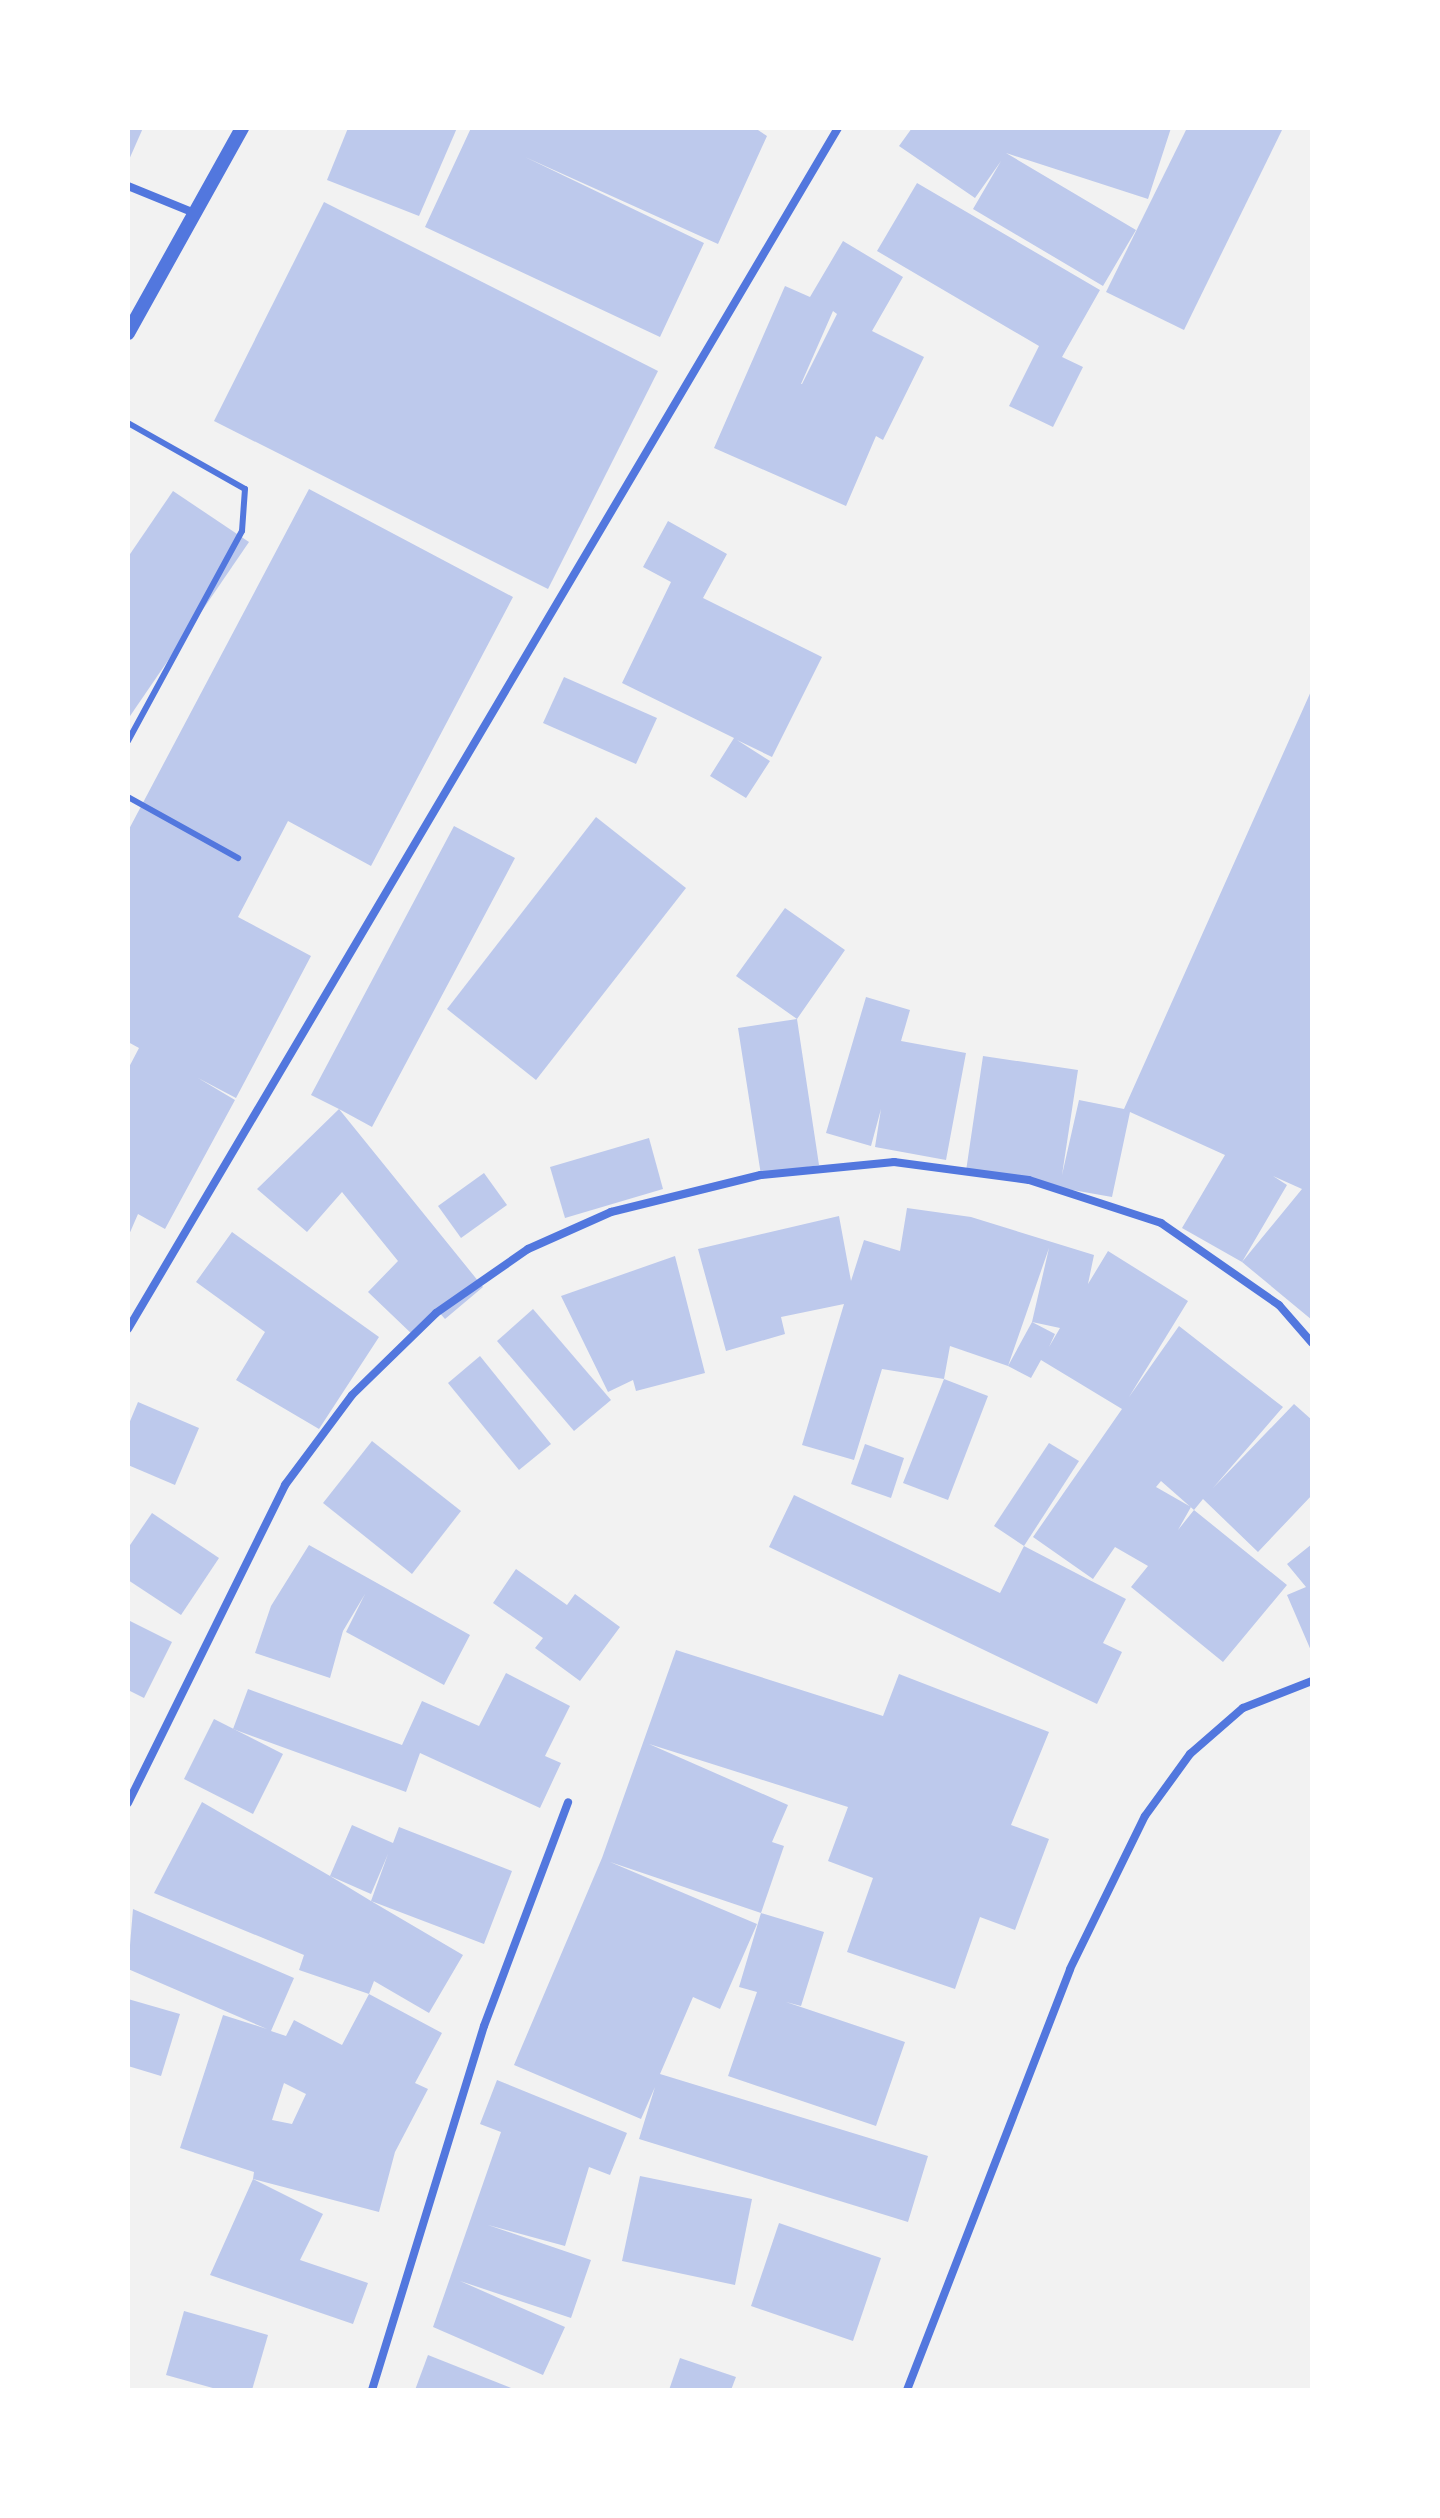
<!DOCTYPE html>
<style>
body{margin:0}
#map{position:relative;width:1440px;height:2518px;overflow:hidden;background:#f2f2f2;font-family:"Nunito Sans",sans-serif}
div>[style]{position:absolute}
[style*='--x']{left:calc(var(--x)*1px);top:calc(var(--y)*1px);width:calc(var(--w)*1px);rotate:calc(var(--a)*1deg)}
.building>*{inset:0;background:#bdc9ec}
.service>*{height:6px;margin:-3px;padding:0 3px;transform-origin:3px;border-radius:3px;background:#5277de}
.minor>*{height:8px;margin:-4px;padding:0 4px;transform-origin:4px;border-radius:4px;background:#5277de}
.tertiary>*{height:14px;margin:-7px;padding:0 7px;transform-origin:7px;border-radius:7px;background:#5277de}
span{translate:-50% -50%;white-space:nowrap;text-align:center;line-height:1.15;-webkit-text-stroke:6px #fff;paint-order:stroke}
.frame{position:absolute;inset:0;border:130px solid #fff;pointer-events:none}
</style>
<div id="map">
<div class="building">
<div style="clip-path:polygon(128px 128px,143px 128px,128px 162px)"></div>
<div style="clip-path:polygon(348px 128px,457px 128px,419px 216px,327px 180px)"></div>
<div style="clip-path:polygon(471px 128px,755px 128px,767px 136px,718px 244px,525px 157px,704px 243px,660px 337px,425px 227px)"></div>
<div style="clip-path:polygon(912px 128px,1171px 128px,1148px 199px,1006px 153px,1136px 230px,1103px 286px,973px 209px,1001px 161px,975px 198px,899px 146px)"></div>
<div style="clip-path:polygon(1187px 128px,1283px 128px,1184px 330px,1106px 292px)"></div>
<div style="clip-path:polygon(917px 183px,1100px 290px,1062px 357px,1083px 367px,1053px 427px,1009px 406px,1039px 346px,877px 251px)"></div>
<div style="clip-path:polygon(324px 202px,658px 371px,548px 589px,214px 421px)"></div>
<div style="clip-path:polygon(evenodd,843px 241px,903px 277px,872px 331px,924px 357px,883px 440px,876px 436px,846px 506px,714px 448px,785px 286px,810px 297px,843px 241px,833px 311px,837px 314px,802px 384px,801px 384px,833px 311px)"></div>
<div style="clip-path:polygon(309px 489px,513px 597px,371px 866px,288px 821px,238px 917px,311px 956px,236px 1098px,198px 1078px,235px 1100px,165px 1229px,138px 1214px,128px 1237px,128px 1069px,139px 1048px,128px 1042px,128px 831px)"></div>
<div style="clip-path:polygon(173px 491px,249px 542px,128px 719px,128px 557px)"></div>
<div style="clip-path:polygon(668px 521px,727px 554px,703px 598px,822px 657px,772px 757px,737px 740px,770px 761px,746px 798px,710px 776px,734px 738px,622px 683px,671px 582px,643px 567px)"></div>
<div style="clip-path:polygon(564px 677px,657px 718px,636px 764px,543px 723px)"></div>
<div style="clip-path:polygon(1312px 689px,1312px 1320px,1242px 1262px,1302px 1189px,1273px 1176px,1287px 1185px,1242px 1262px,1182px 1228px,1225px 1155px,1130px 1112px,1112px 1197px,966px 1171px,983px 1056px,1078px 1070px,1062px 1175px,1079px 1100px,1124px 1109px)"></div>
<div style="clip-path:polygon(596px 817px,686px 888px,536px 1080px,447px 1009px)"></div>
<div style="clip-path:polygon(454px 826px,515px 858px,372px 1127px,339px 1109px,483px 1287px,445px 1319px,438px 1311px,414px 1336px,368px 1292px,398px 1261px,342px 1192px,307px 1232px,257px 1189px,339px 1109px,311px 1095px)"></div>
<div style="clip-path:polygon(785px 908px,845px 950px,797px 1019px,819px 1165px,761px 1175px,738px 1028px,797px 1019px,736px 976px)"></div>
<div style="clip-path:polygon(866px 997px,910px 1010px,901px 1041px,966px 1053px,946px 1160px,875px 1147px,881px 1109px,871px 1146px,826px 1133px)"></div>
<div style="clip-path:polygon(649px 1138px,663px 1189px,565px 1218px,550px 1167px)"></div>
<div style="clip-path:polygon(484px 1173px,507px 1205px,461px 1238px,438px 1206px)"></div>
<div style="clip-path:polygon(evenodd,907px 1208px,971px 1217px,1094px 1255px,1088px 1284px,1108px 1251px,1188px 1301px,1129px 1397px,1179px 1326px,1283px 1407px,1213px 1488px,1294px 1404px,1312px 1420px,1312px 1495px,1258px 1552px,1203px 1499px,1194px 1510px,1287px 1585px,1223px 1662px,1131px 1587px,1148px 1566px,1115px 1547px,1093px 1579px,1033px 1537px,1122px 1409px,1041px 1360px,1031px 1378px,1008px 1366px,1032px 1322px,1055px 1334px,1049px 1347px,1060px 1328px,1032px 1322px,1049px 1248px,1008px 1366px,950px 1346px,944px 1379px,882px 1369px,854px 1460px,802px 1445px,844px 1304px,781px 1317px,785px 1334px,726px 1351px,698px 1249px,839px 1216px,851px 1281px,864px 1240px,900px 1251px,907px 1208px,1161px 1481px,1194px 1510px,1178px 1530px,1191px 1507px,1156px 1487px,1161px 1481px)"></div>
<div style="clip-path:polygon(232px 1232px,379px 1337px,319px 1429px,236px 1380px,265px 1332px,196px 1282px)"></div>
<div style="clip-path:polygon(675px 1256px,705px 1373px,636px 1391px,633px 1380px,608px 1392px,561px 1296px)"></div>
<div style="clip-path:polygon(533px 1309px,611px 1400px,574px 1431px,497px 1341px)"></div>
<div style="clip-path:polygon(480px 1356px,551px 1444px,519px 1470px,448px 1383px)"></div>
<div style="clip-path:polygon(944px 1379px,988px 1396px,948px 1500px,903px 1483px)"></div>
<div style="clip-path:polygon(138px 1402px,199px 1428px,175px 1485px,128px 1465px,128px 1426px)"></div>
<div style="clip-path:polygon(372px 1441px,461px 1511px,412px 1574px,323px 1503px)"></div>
<div style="clip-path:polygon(1049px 1443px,1079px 1461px,1024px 1546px,994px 1526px)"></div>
<div style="clip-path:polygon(865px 1444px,904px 1458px,891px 1498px,851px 1484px)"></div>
<div style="clip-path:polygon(794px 1495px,1000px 1593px,1024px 1546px,1126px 1599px,1103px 1643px,1122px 1652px,1097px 1704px,769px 1547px)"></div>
<div style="clip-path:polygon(152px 1513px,219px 1558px,181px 1615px,128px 1580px,128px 1548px)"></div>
<div style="clip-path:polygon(1312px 1544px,1312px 1653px,1287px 1595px,1306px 1587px,1287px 1564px)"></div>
<div style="clip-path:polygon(309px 1545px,470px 1635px,444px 1685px,346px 1632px,365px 1594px,343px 1631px,330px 1678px,255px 1653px,271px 1606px)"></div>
<div style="clip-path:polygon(516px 1569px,567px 1605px,575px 1594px,620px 1627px,580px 1681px,535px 1648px,543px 1638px,493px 1603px)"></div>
<div style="clip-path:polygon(128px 1620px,172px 1642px,144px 1698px,128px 1690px)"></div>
<div style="clip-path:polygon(676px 1650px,883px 1716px,899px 1674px,1049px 1732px,1011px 1825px,1049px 1839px,1015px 1930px,980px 1917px,955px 1989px,847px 1952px,873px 1878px,828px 1861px,848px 1807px,649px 1744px,788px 1805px,772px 1842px,784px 1846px,761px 1913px,824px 1932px,801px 2006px,786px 2002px,905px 2042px,876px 2126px,728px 2076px,757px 1992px,739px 1987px,761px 1913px,610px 1862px,757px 1924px,720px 2009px,693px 1997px,660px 2074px,928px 2156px,908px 2222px,639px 2139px,655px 2087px,641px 2119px,514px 2065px,602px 1858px)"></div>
<div style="clip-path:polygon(506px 1673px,570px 1706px,545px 1756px,561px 1763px,540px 1808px,420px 1753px,406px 1792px,233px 1729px,248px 1689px,402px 1745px,422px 1701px,479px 1726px)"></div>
<div style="clip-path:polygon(214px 1719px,283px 1754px,253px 1814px,184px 1779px)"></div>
<div style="clip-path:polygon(evenodd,202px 1802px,330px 1876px,352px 1825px,393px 1843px,399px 1827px,512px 1871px,484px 1944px,371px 1901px,463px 1955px,429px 2013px,374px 1981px,369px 1994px,299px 1970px,304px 1955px,154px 1893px,202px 1802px,388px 1854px,371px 1901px,330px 1876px,371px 1894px,388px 1854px)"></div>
<div style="clip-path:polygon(evenodd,133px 1909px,294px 1978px,271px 2031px,286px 2036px,294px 2020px,342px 2045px,369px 1994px,442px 2033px,415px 2083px,428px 2089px,395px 2152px,379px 2212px,253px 2179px,254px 2172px,180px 2148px,223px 2015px,267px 2029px,128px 1969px,133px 1909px,284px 2083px,306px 2094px,292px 2124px,272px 2120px,284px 2083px)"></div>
<div style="clip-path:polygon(128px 1999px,180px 2014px,161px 2076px,128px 2066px)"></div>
<div style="clip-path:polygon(497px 2080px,627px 2133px,610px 2175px,589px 2167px,565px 2246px,488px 2225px,591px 2260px,571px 2318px,460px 2281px,565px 2327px,543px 2375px,433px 2327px,501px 2132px,480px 2124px)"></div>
<div style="clip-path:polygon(640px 2176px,752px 2199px,735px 2285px,622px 2261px)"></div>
<div style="clip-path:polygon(253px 2179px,323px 2214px,300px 2260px,368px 2283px,353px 2324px,210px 2275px)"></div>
<div style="clip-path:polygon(779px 2223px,881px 2258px,853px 2341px,751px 2306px)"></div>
<div style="clip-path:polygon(184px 2311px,268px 2335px,252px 2390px,220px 2390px,166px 2375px)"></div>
<div style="clip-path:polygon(428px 2355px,516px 2390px,415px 2390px)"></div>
<div style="clip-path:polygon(680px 2358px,736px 2377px,731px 2390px,669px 2390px)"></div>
</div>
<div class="service">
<div style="--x:128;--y:423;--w:134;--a:29.4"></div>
<div style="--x:245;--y:489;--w:42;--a:94.1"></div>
<div style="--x:242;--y:531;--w:239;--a:118.5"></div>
<div style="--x:128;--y:797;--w:126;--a:29"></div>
</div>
<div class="minor">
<div style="--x:128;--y:186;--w:71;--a:22.2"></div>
<div style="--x:128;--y:1329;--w:1395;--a:-59.41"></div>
<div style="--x:128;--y:1803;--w:355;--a:-63.7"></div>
<div style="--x:285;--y:1485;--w:112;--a:-53.3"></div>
<div style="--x:352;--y:1395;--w:117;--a:-44.3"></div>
<div style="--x:436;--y:1313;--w:112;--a:-34.8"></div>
<div style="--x:528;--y:1249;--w:91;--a:-24"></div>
<div style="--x:611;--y:1212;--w:154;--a:-13.9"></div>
<div style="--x:761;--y:1175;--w:134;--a:-5.6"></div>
<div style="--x:894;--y:1162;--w:136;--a:7.6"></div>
<div style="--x:1029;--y:1180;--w:139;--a:18"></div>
<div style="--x:1161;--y:1223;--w:144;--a:34.8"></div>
<div style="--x:1279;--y:1305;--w:50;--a:49"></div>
<div style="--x:372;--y:2390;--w:381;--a:-72.9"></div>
<div style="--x:484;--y:2026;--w:239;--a:-69.4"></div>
<div style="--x:907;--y:2390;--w:451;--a:-68.8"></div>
<div style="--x:1070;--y:1969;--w:170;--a:-63.9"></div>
<div style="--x:1145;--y:1816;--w:77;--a:-54"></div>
<div style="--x:1190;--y:1754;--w:70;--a:-41"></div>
<div style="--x:1243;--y:1708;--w:74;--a:-21.4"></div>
</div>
<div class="tertiary">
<div style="--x:128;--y:333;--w:235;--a:-60.9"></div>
</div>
<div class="frame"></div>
</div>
